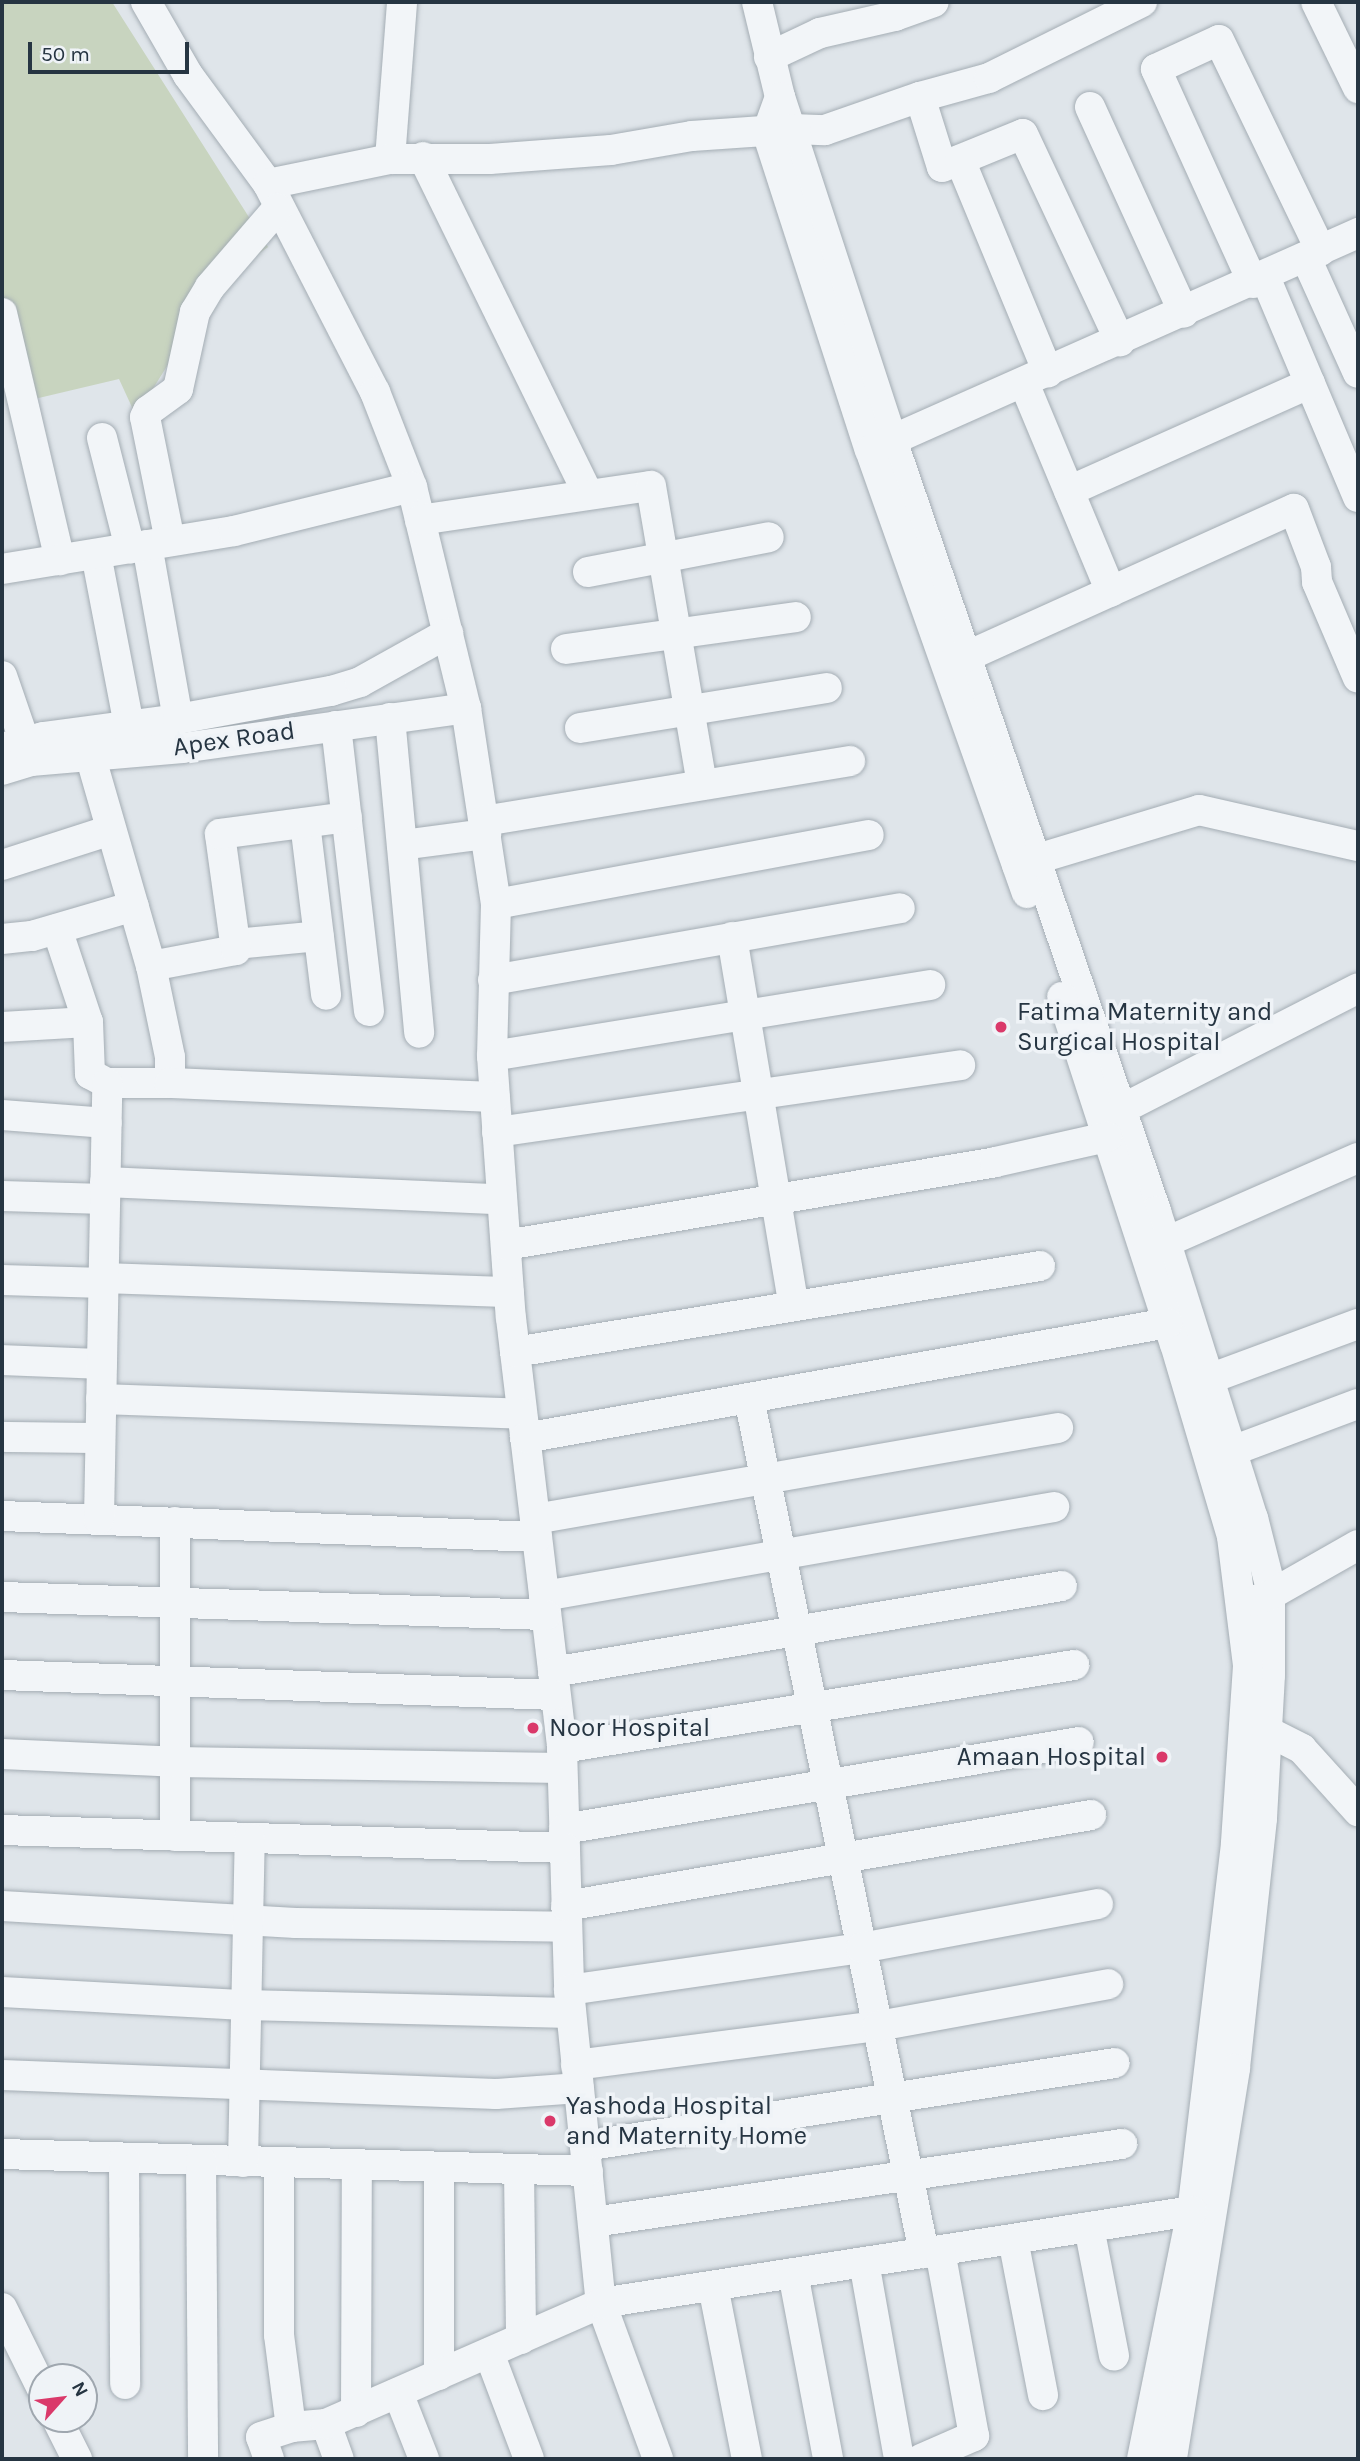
<!DOCTYPE html>
<style>
body{margin:0}
#map{position:relative;width:1360px;height:2461px;overflow:hidden;background:#dfe5ea;font-family:Karla,sans-serif}
div>[style]{position:absolute}
[style*='--x']{left:calc(var(--x)*1px);top:calc(var(--y)*1px);width:calc(var(--w)*1px);rotate:calc(var(--a)*1deg)}
.green>*{inset:0;background:#c8d4bf}
.roads{filter:drop-shadow(0 0 2px #a4adb4) drop-shadow(0 0 2px #a4adb4)}
.minor>*{height:30px;margin:-15px;padding:0 15px;transform-origin:15px;border-radius:15px;background:#f2f5f8}
.dots>*{width:19px;height:19px;translate:-50% -50%;box-sizing:border-box;border:4px solid #eff3f7;border-radius:50%}
span{translate:-50% -50%;white-space:nowrap;text-align:center;line-height:1.15;-webkit-text-stroke:7px #eff3f7;paint-order:stroke}
.street-label{font-size:26px;color:#263542}
.poi-label{font-size:26px;color:#263542}
.left{translate:0 -50%;text-align:left}
.right{translate:-100% -50%;text-align:right}
.frame{position:absolute;inset:0;border:4px solid #263542;pointer-events:none}
.north{position:absolute;left:28px;top:2363px;width:70px;height:70px;box-sizing:border-box;background:#eff3f7;border:2px solid #9fa7af;border-radius:50%;rotate:62deg;font-size:19px;font-weight:700;line-height:28px;text-align:center;color:#263542}
.north::after{content:'';display:block;margin:auto;width:24px;height:32px;background:#da396a;clip-path:polygon(50% 0,100% 100%,50% 72%,0 100%)}
.scale{position:absolute;left:28px;top:42px;width:161px;height:32px;box-sizing:border-box;border:4px solid #263542;border-top:0;padding-left:9px;font-size:21px;line-height:24px;white-space:nowrap;color:#263542;-webkit-text-stroke:5px #eff3f7;paint-order:stroke}
</style>
<div id="map">
<div class="green">
<div style="clip-path:polygon(2px 2px,112px 2px,268px 247px,218px 284px,136px 416px,119px 379px,26px 401px,2px 311px)"></div>
</div>
<div class="roads">
<div class="minor">
<div style="--x:146;--y:2;--w:84;--a:60.1"></div>
<div style="--x:188;--y:75;--w:135;--a:53.7"></div>
<div style="--x:268;--y:184;--w:234;--a:62.8"></div>
<div style="--x:375;--y:392;--w:102;--a:68.7"></div>
<div style="--x:412;--y:487;--w:228;--a:76.3"></div>
<div style="--x:466;--y:708;--w:198;--a:81.3"></div>
<div style="--x:496;--y:904;--w:152;--a:91.5"></div>
<div style="--x:492;--y:1056;--w:263;--a:85.9"></div>
<div style="--x:511;--y:1318;--w:433;--a:83.2"></div>
<div style="--x:562;--y:1748;--w:242;--a:88.3"></div>
<div style="--x:569;--y:1990;--w:315;--a:84.2"></div>
<div style="--x:601;--y:2303;--w:166;--a:69.9"></div>
<div style="--x:757;--y:2;--w:98;--a:76.4"></div>
<div style="--x:780;--y:97;--w:361;--a:71.9"></div>
<div style="--x:892;--y:440;--w:815;--a:71.1"></div>
<div style="--x:1156;--y:1211;--w:322;--a:72.5"></div>
<div style="--x:1253;--y:1518;--w:69;--a:75.8"></div>
<div style="--x:1270;--y:1585;--w:90;--a:90"></div>
<div style="--x:1270;--y:1675;--w:144;--a:93.2"></div>
<div style="--x:1262;--y:1819;--w:251;--a:96.2"></div>
<div style="--x:1235;--y:2069;--w:395;--a:99.2"></div>
<div style="--x:1316;--y:2;--w:96;--a:64"></div>
<div style="--x:769;--y:57;--w:56;--a:-25.2"></div>
<div style="--x:820;--y:33;--w:77;--a:-12.8"></div>
<div style="--x:895;--y:16;--w:41;--a:-19.7"></div>
<div style="--x:780;--y:97;--w:37;--a:110"></div>
<div style="--x:767;--y:132;--w:334;--a:72.1"></div>
<div style="--x:870;--y:450;--w:470;--a:70.5"></div>
<div style="--x:920;--y:97;--w:73;--a:72.6"></div>
<div style="--x:942;--y:167;--w:87;--a:-22.2"></div>
<div style="--x:1023;--y:134;--w:229;--a:64.9"></div>
<div style="--x:1090;--y:107;--w:226;--a:65.5"></div>
<div style="--x:423;--y:157;--w:375;--a:63.9"></div>
<div style="--x:390;--y:159;--w:157;--a:-85.6"></div>
<div style="--x:960;--y:160;--w:230;--a:67.5"></div>
<div style="--x:268;--y:184;--w:125;--a:-11.6"></div>
<div style="--x:390;--y:159;--w:100;--a:0"></div>
<div style="--x:490;--y:159;--w:121;--a:-4.3"></div>
<div style="--x:611;--y:150;--w:82;--a:-9.8"></div>
<div style="--x:692;--y:136;--w:100;--a:-4"></div>
<div style="--x:792;--y:129;--w:33;--a:2"></div>
<div style="--x:825;--y:130;--w:101;--a:-19.2"></div>
<div style="--x:920;--y:97;--w:72;--a:-15.4"></div>
<div style="--x:989;--y:78;--w:171;--a:-26.4"></div>
<div style="--x:1306;--y:258;--w:126;--a:65.7"></div>
<div style="--x:1265;--y:277;--w:239;--a:67.1"></div>
<div style="--x:1253;--y:283;--w:235;--a:-114.4"></div>
<div style="--x:1156;--y:69;--w:69;--a:-24.7"></div>
<div style="--x:1219;--y:40;--w:234;--a:64.2"></div>
<div style="--x:2;--y:313;--w:254;--a:76.8"></div>
<div style="--x:1024;--y:383;--w:226;--a:67.4"></div>
<div style="--x:102;--y:438;--w:114;--a:75.7"></div>
<div style="--x:874;--y:448;--w:530;--a:-23.95"></div>
<div style="--x:1069;--y:491;--w:264;--a:-24.1"></div>
<div style="--x:420;--y:520;--w:233;--a:-8.4"></div>
<div style="--x:651;--y:486;--w:303;--a:80.3"></div>
<div style="--x:170;--y:541;--w:126;--a:-101.4"></div>
<div style="--x:145;--y:417;--w:7;--a:-63"></div>
<div style="--x:148;--y:411;--w:37;--a:-36"></div>
<div style="--x:178;--y:389;--w:79;--a:-77.6"></div>
<div style="--x:195;--y:312;--w:29;--a:-59"></div>
<div style="--x:210;--y:287;--w:104;--a:-49.3"></div>
<div style="--x:147;--y:545;--w:177;--a:79.9"></div>
<div style="--x:96;--y:554;--w:174;--a:79.1"></div>
<div style="--x:2;--y:569;--w:235;--a:-9.3"></div>
<div style="--x:234;--y:531;--w:183;--a:-13.9"></div>
<div style="--x:588;--y:572;--w:184;--a:-10.9"></div>
<div style="--x:566;--y:649;--w:232;--a:-7.9"></div>
<div style="--x:950;--y:664;--w:377;--a:-24.3"></div>
<div style="--x:1294;--y:509;--w:62;--a:69.2"></div>
<div style="--x:1316;--y:567;--w:15;--a:86"></div>
<div style="--x:1317;--y:582;--w:104;--a:66.9"></div>
<div style="--x:2;--y:676;--w:89;--a:71"></div>
<div style="--x:390;--y:718;--w:316;--a:84.7"></div>
<div style="--x:336;--y:726;--w:287;--a:83.4"></div>
<div style="--x:580;--y:728;--w:250;--a:-9.2"></div>
<div style="--x:2;--y:748;--w:42;--a:-15"></div>
<div style="--x:43;--y:737;--w:136;--a:-7.6"></div>
<div style="--x:178;--y:719;--w:156;--a:-10.4"></div>
<div style="--x:331;--y:691;--w:30;--a:-17"></div>
<div style="--x:360;--y:682;--w:101;--a:-29.1"></div>
<div style="--x:90;--y:755;--w:220;--a:73.9"></div>
<div style="--x:151;--y:966;--w:93;--a:78.2"></div>
<div style="--x:170;--y:1057;--w:26;--a:90"></div>
<div style="--x:2;--y:770;--w:30;--a:-17"></div>
<div style="--x:31;--y:761;--w:152;--a:-4.9"></div>
<div style="--x:182;--y:748;--w:287;--a:-8"></div>
<div style="--x:484;--y:821;--w:371;--a:-9.3"></div>
<div style="--x:305;--y:823;--w:173;--a:83"></div>
<div style="--x:402;--y:845;--w:85;--a:-7.5"></div>
<div style="--x:2;--y:865;--w:114;--a:-17.8"></div>
<div style="--x:1017;--y:865;--w:190;--a:-16.8"></div>
<div style="--x:1199;--y:810;--w:163;--a:12.8"></div>
<div style="--x:496;--y:904;--w:379;--a:-10.5"></div>
<div style="--x:57;--y:929;--w:98;--a:71.6"></div>
<div style="--x:88;--y:1022;--w:52;--a:87.8"></div>
<div style="--x:90;--y:1074;--w:19;--a:28"></div>
<div style="--x:107;--y:1083;--w:63;--a:0"></div>
<div style="--x:170;--y:1083;--w:325;--a:2.5"></div>
<div style="--x:732;--y:937;--w:374;--a:80.5"></div>
<div style="--x:2;--y:939;--w:30;--a:-6"></div>
<div style="--x:32;--y:936;--w:106;--a:-16.4"></div>
<div style="--x:235;--y:944;--w:84;--a:-5.4"></div>
<div style="--x:151;--y:966;--w:86;--a:-10.7"></div>
<div style="--x:236;--y:950;--w:117;--a:-97.9"></div>
<div style="--x:220;--y:834;--w:128;--a:-7.6"></div>
<div style="--x:493;--y:980;--w:413;--a:-10"></div>
<div style="--x:1062;--y:997;--w:365;--a:72"></div>
<div style="--x:1175;--y:1344;--w:201;--a:73.5"></div>
<div style="--x:1232;--y:1537;--w:130;--a:82.9"></div>
<div style="--x:1248;--y:1666;--w:178;--a:93.9"></div>
<div style="--x:1236;--y:1844;--w:370;--a:96.8"></div>
<div style="--x:1192;--y:2211;--w:253;--a:101.4"></div>
<div style="--x:2;--y:1027;--w:86;--a:-3.3"></div>
<div style="--x:492;--y:1056;--w:444;--a:-9.2"></div>
<div style="--x:1122;--y:1109;--w:265;--a:-27.1"></div>
<div style="--x:2;--y:1115;--w:105;--a:4.4"></div>
<div style="--x:497;--y:1132;--w:468;--a:-8.2"></div>
<div style="--x:105;--y:1182;--w:397;--a:2.5"></div>
<div style="--x:2;--y:1196;--w:103;--a:1.7"></div>
<div style="--x:506;--y:1245;--w:496;--a:-9.6"></div>
<div style="--x:995;--y:1162;--w:115;--a:-12.6"></div>
<div style="--x:1148;--y:1250;--w:229;--a:-23.7"></div>
<div style="--x:103;--y:1278;--w:406;--a:2"></div>
<div style="--x:2;--y:1280;--w:102;--a:1.7"></div>
<div style="--x:515;--y:1352;--w:532;--a:-9.3"></div>
<div style="--x:2;--y:1360;--w:100;--a:2.3"></div>
<div style="--x:1209;--y:1379;--w:159;--a:-20.3"></div>
<div style="--x:749;--y:1398;--w:873;--a:78.43"></div>
<div style="--x:101;--y:1399;--w:421;--a:2"></div>
<div style="--x:2;--y:1437;--w:98;--a:0.6"></div>
<div style="--x:525;--y:1438;--w:653;--a:-10.14"></div>
<div style="--x:1232;--y:1451;--w:134;--a:-20.5"></div>
<div style="--x:2;--y:1516;--w:535;--a:2.25"></div>
<div style="--x:99;--y:1519;--w:436;--a:-88.9"></div>
<div style="--x:535;--y:1519;--w:531;--a:-9.87"></div>
<div style="--x:175;--y:1522;--w:314;--a:90"></div>
<div style="--x:544;--y:1596;--w:518;--a:-9.9"></div>
<div style="--x:2;--y:1597;--w:544;--a:1.9"></div>
<div style="--x:1253;--y:1601;--w:18;--a:-19"></div>
<div style="--x:1270;--y:1595;--w:101;--a:-29.6"></div>
<div style="--x:553;--y:1672;--w:516;--a:-9.59"></div>
<div style="--x:2;--y:1675;--w:553;--a:2.07"></div>
<div style="--x:1267;--y:1731;--w:39;--a:27"></div>
<div style="--x:1302;--y:1749;--w:84;--a:47.9"></div>
<div style="--x:562;--y:1748;--w:519;--a:-9.21"></div>
<div style="--x:2;--y:1754;--w:173;--a:2.6"></div>
<div style="--x:175;--y:1762;--w:387;--a:0.9"></div>
<div style="--x:564;--y:1829;--w:522;--a:-9.59"></div>
<div style="--x:2;--y:1830;--w:563;--a:1.83"></div>
<div style="--x:2;--y:1906;--w:294;--a:3.3"></div>
<div style="--x:296;--y:1923;--w:271;--a:0.8"></div>
<div style="--x:566;--y:1906;--w:533;--a:-9.83"></div>
<div style="--x:569;--y:1990;--w:295;--a:-8.2"></div>
<div style="--x:861;--y:1948;--w:241;--a:-10.5"></div>
<div style="--x:2;--y:1992;--w:243;--a:3.1"></div>
<div style="--x:245;--y:2005;--w:326;--a:1.4"></div>
<div style="--x:576;--y:2065;--w:305;--a:-7.4"></div>
<div style="--x:878;--y:2026;--w:234;--a:-10.3"></div>
<div style="--x:2;--y:2075;--w:494;--a:2.2"></div>
<div style="--x:496;--y:2094;--w:83;--a:-4.1"></div>
<div style="--x:585;--y:2146;--w:536;--a:-8.9"></div>
<div style="--x:2;--y:2154;--w:586;--a:1.66"></div>
<div style="--x:124;--y:2159;--w:225;--a:89.7"></div>
<div style="--x:201;--y:2161;--w:298;--a:89.6"></div>
<div style="--x:243;--y:2162;--w:324;--a:-88.8"></div>
<div style="--x:279;--y:2163;--w:172;--a:90"></div>
<div style="--x:279;--y:2335;--w:93;--a:82.6"></div>
<div style="--x:439;--y:2167;--w:208;--a:90"></div>
<div style="--x:519;--y:2169;--w:170;--a:89.3"></div>
<div style="--x:593;--y:2222;--w:535;--a:-8.39"></div>
<div style="--x:1089;--y:2227;--w:131;--a:79"></div>
<div style="--x:1013;--y:2239;--w:159;--a:79.1"></div>
<div style="--x:864;--y:2262;--w:200;--a:79.9"></div>
<div style="--x:793;--y:2273;--w:189;--a:79.3"></div>
<div style="--x:713;--y:2286;--w:176;--a:78.9"></div>
<div style="--x:2;--y:2308;--w:90;--a:63.7"></div>
<div style="--x:489;--y:2353;--w:113;--a:69.3"></div>
<div style="--x:398;--y:2393;--w:71;--a:68.5"></div>
<div style="--x:356;--y:2412;--w:247;--a:-89.8"></div>
<div style="--x:57;--y:2419;--w:45;--a:63.4"></div>
<div style="--x:326;--y:2424;--w:37;--a:70"></div>
<div style="--x:269;--y:2459;--w:23;--a:-110"></div>
<div style="--x:261;--y:2437;--w:32;--a:-18"></div>
<div style="--x:291;--y:2427;--w:35;--a:-5"></div>
<div style="--x:326;--y:2424;--w:300;--a:-23.7"></div>
<div style="--x:601;--y:2303;--w:598;--a:-8.85"></div>
<div style="--x:921;--y:2459;--w:58;--a:-23.5"></div>
<div style="--x:974;--y:2436;--w:188;--a:-100.4"></div>
</div>
</div>
<div class="dots">
<div style="left:1001px;top:1027px;background:#da396a"></div>
<div style="left:533px;top:1728px;background:#da396a"></div>
<div style="left:1162px;top:1757px;background:#da396a"></div>
<div style="left:550px;top:2121px;background:#da396a"></div>
</div>
<div class="street-label">
<span style="left:234px;top:739px;rotate:-8deg">Apex Road</span>
</div>
<div class="poi-label">
<span class="left" style="left:1017px;top:1027px">Fatima Maternity and<br>Surgical Hospital</span>
<span class="left" style="left:549px;top:1728px">Noor Hospital</span>
<span class="right" style="left:1146px;top:1757px">Amaan Hospital</span>
<span class="left" style="left:566px;top:2121px">Yashoda Hospital<br>and Maternity Home</span>
</div>
<div class="frame"></div>
<div class="north">N</div>
<div class="scale">50 m</div>
</div>
